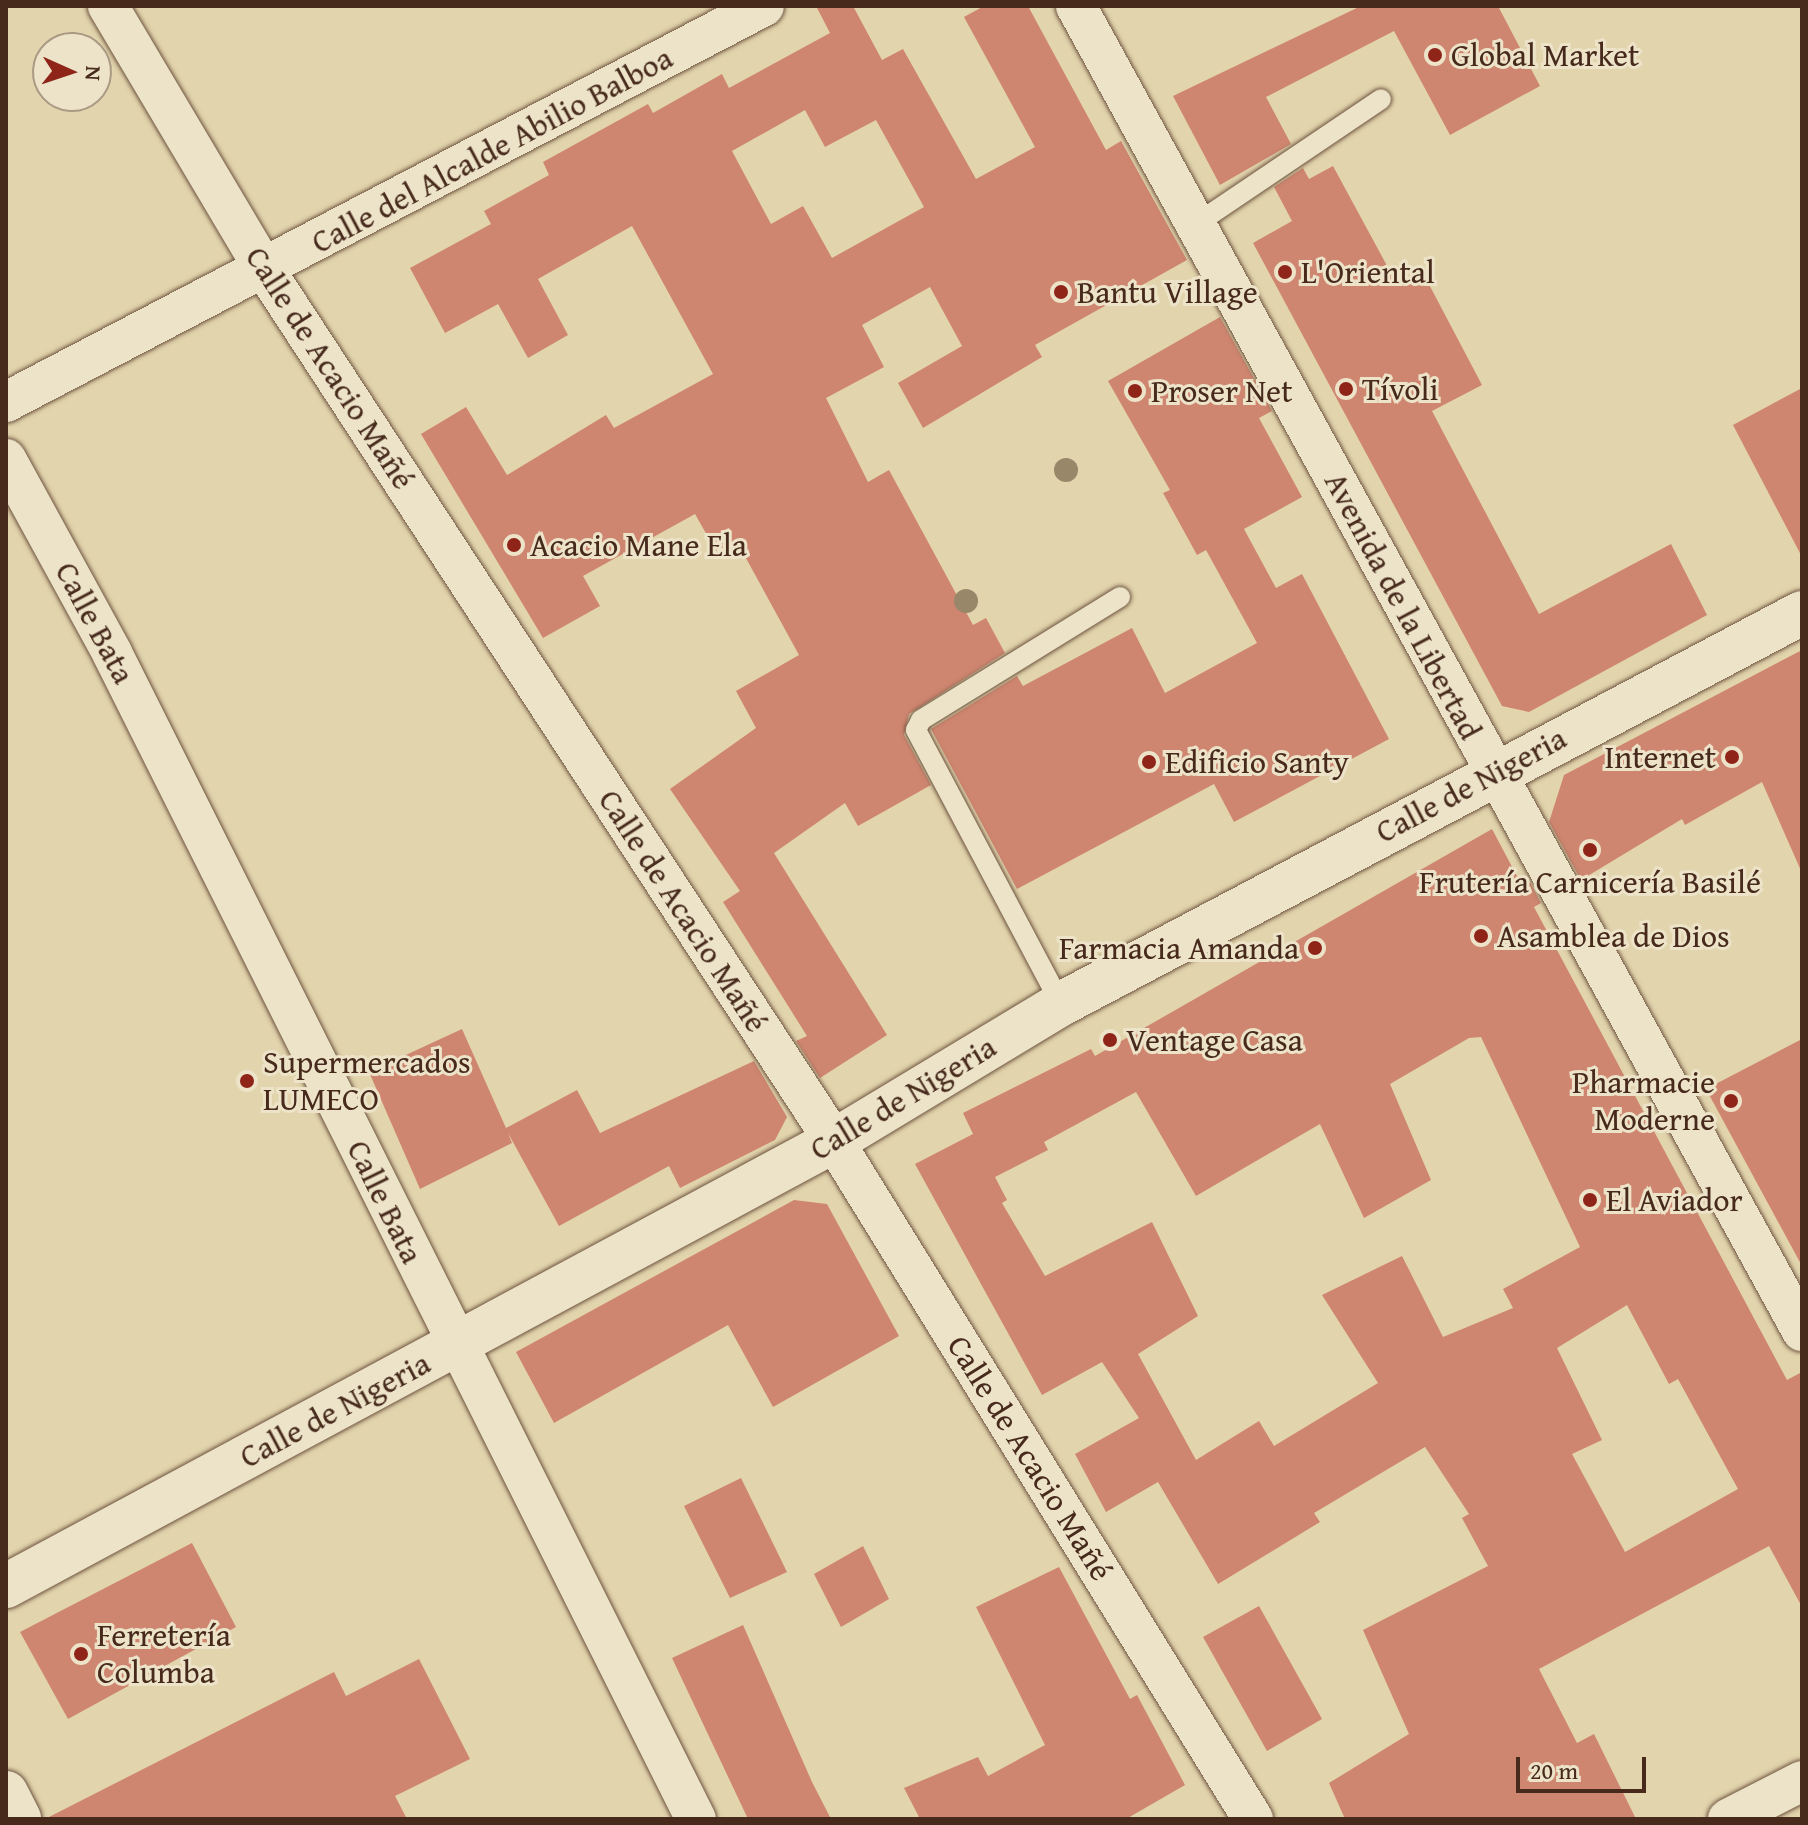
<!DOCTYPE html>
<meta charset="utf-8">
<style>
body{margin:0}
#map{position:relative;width:1808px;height:1825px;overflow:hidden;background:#e2d4ac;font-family:"Gentium Book Plus",serif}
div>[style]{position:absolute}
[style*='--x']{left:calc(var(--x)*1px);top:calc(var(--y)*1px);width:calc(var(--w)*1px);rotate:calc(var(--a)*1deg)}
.building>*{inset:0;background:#cf8670}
.roads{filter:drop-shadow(0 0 2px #6e5440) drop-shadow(0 0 2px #6e5440)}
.service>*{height:20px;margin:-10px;padding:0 10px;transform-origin:10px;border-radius:10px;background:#ece3c9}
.minor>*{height:40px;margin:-20px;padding:0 20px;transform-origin:20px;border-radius:20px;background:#ece3c9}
.tertiary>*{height:44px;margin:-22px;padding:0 22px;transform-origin:22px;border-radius:22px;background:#ece3c9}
.secondary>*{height:44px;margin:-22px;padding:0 22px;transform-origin:22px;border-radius:22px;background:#ece3c9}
.trees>*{width:24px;height:24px;margin:-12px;border-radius:50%;background:#988769}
.dots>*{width:22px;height:22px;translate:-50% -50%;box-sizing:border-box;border:4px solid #ece3c9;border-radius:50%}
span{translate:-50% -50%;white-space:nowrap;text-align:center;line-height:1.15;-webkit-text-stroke:6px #ece3c9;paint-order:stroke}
.poi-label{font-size:32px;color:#472a1c}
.left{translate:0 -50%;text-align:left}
.right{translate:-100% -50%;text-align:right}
.street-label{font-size:32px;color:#472a1c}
.frame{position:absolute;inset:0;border:8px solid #472a1c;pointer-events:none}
.north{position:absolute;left:32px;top:32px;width:80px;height:80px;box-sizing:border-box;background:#ece3c9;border:2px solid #aa9984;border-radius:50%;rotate:93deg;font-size:22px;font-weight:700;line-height:32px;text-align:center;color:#472a1c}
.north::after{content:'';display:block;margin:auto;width:28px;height:36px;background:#8f2418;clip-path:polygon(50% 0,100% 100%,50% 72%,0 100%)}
.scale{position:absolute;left:1516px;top:1757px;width:130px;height:36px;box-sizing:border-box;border:4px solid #472a1c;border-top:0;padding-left:10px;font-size:24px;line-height:28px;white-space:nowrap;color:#472a1c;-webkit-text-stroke:6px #ece3c9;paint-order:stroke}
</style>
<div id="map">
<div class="building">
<div style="clip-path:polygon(evenodd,816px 6px,853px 6px,882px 60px,903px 49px,976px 179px,1035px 147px,964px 17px,984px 6px,1028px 6px,1106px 150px,1121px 141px,1187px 260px,1035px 345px,1042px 357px,923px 428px,898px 383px,962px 346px,930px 287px,862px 325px,884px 367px,826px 398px,868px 482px,889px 470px,973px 625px,986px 618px,1005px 653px,909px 714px,904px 735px,931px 785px,858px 826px,845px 803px,774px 853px,887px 1035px,820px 1078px,796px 1041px,807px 1036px,723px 902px,740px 891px,670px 789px,756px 728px,736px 691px,799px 655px,736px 540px,716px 551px,695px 514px,583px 576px,600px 606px,543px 638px,421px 434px,466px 407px,507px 475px,606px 415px,614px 428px,713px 374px,632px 226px,538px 279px,568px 335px,528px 358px,498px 304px,445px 333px,410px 268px,491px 224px,484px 211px,549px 175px,543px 162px,648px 104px,653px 113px,722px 74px,729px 88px,830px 33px,816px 6px,805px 110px,825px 147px,876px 120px,924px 207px,832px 258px,803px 206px,771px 224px,732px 151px,805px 110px)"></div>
<div style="clip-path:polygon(1361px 6px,1498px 6px,1540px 86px,1450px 135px,1394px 31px,1266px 97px,1291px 144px,1220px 185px,1173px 96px)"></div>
<div style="clip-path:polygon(1333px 166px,1398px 286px,1423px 273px,1482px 385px,1432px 411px,1539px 614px,1671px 544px,1707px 615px,1529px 712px,1502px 706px,1253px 243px,1292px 221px,1274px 187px,1303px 168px,1309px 179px)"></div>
<div style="clip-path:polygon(1220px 317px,1272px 411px,1259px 418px,1302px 497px,1244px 529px,1276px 588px,1302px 574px,1389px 739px,1234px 822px,1214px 784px,1017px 889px,931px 729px,1017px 676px,1023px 686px,1132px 628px,1165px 693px,1257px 643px,1206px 550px,1197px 555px,1163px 493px,1170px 490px,1108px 381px)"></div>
<div style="clip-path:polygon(1802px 388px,1802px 557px,1733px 425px)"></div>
<div style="clip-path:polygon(1802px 650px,1802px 873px,1762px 782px,1685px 825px,1682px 819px,1581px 880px,1549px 822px,1564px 775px)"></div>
<div style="clip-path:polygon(evenodd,1492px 829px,1526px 893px,1530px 882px,1541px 903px,1534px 907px,1787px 1380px,1802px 1372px,1802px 1607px,1769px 1546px,1539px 1669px,1577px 1743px,1594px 1734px,1636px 1819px,1345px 1819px,1329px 1783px,1409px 1734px,1363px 1630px,1488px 1566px,1462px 1518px,1469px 1514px,1425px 1447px,1314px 1513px,1320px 1522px,1218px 1584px,1158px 1482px,1106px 1512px,1075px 1454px,1139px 1418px,1102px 1362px,1042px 1395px,915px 1164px,973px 1134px,963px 1113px,1091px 1049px,1095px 1056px,1492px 829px,1481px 1037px,1580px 1247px,1503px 1289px,1513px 1308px,1443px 1337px,1402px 1256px,1322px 1295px,1378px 1383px,1274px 1446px,1259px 1421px,1196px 1460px,1138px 1354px,1198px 1316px,1152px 1222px,1045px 1276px,1002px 1203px,1007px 1200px,995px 1177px,1048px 1150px,1044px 1142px,1136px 1092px,1196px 1196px,1320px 1124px,1364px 1218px,1431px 1180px,1390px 1084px,1469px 1038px,1481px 1037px,1492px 829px,1627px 1305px,1669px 1384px,1678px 1379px,1738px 1489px,1625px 1552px,1572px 1454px,1602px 1440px,1557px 1348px,1627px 1305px)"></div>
<div style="clip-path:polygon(462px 1029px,506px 1128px,577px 1090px,600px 1133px,754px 1061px,787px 1117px,775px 1140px,680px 1188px,669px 1166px,559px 1226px,508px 1133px,512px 1143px,420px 1189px,369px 1072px)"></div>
<div style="clip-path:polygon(1802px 1039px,1802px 1266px,1706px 1089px)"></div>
<div style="clip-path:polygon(794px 1200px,827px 1204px,899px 1336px,773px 1407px,728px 1325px,554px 1423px,516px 1352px)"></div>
<div style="clip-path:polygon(741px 1478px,787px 1572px,730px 1598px,684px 1506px)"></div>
<div style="clip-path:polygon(192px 1543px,236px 1627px,68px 1719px,20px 1632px)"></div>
<div style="clip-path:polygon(863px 1546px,889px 1599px,841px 1627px,814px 1574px)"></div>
<div style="clip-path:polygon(1059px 1567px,1130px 1699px,1137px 1695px,1185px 1785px,1126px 1819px,920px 1819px,904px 1788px,978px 1757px,988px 1776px,1045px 1745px,976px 1607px)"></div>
<div style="clip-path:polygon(1259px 1606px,1322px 1719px,1267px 1751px,1203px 1637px)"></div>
<div style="clip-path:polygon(743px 1625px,812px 1782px,831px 1819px,748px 1819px,672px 1658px)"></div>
<div style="clip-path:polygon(419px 1659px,470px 1759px,395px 1796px,407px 1819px,45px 1819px,334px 1672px,346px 1696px)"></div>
</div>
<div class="roads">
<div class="service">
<div style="--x:1196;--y:224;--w:223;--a:-34"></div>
<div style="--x:1061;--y:1004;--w:310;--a:-117.9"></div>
<div style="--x:916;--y:730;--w:11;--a:-63"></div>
<div style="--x:921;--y:720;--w:234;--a:-31.7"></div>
</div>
<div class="minor">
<div style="--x:108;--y:6;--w:307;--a:59.3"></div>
<div style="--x:265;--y:270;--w:1040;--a:56.84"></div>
<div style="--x:834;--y:1141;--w:797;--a:58.28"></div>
<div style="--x:1076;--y:6;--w:1511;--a:61.28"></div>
<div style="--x:6;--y:402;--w:855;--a:-27.58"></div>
<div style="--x:6;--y:459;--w:221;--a:61.3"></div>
<div style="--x:112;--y:653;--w:1304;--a:63.4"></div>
<div style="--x:1728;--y:1819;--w:83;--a:-27.2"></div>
</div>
<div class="tertiary">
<div style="--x:6;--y:1586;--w:940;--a:-28.26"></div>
<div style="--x:834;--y:1141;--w:265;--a:-31.1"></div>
<div style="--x:1061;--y:1004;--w:838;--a:-27.82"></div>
</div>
<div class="secondary">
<div style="--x:6;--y:1793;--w:29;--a:63"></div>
</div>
</div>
<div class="trees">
<div style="left:1066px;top:470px"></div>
<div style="left:966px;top:601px"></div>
</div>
<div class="dots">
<div style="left:1435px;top:55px;background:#8f2418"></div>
<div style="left:1285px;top:272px;background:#8f2418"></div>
<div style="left:1061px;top:292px;background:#8f2418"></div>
<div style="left:1346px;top:389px;background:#8f2418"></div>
<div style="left:1135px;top:391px;background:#8f2418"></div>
<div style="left:514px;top:545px;background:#8f2418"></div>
<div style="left:1732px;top:757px;background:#8f2418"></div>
<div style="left:1149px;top:762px;background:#8f2418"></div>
<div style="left:1590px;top:850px;background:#8f2418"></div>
<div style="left:1481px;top:936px;background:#8f2418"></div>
<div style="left:1315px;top:948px;background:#8f2418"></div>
<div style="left:1110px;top:1040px;background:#8f2418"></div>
<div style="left:247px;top:1081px;background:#8f2418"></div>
<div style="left:1731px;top:1101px;background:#8f2418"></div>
<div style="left:1590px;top:1200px;background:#8f2418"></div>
<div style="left:81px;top:1654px;background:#8f2418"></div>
</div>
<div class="poi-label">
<span class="left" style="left:1451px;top:55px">Global Market</span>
<span class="left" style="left:1301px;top:272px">L'Oriental</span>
<span class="left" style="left:1077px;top:292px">Bantu Village</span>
<span class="left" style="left:1362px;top:389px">Tívoli</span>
<span class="left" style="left:1151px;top:391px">Proser Net</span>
<span class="left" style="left:530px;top:545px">Acacio Mane Ela</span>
<span class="right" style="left:1716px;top:757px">Internet</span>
<span class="left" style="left:1165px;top:762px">Edificio Santy</span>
<span style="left:1590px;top:882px">Frutería Carnicería Basilé</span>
<span class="left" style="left:1497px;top:936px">Asamblea de Dios</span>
<span class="right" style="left:1299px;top:948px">Farmacia Amanda</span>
<span class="left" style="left:1126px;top:1040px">Ventage Casa</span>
<span class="left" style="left:263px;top:1081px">Supermercados<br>LUMECO</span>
<span class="right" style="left:1715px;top:1101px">Pharmacie<br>Moderne</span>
<span class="left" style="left:1606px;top:1200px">El Aviador</span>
<span class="left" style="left:97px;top:1654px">Ferretería<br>Columba</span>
</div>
<div class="street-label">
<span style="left:492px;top:150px;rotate:-28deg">Calle del Alcalde Abilio Balboa</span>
<span style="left:330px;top:368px;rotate:57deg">Calle de Acacio Mañé</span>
<span style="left:1403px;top:606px;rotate:62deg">Avenida de la Libertad</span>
<span style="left:95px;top:623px;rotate:62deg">Calle Bata</span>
<span style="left:1471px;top:785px;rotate:-28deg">Calle de Nigeria</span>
<span style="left:683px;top:911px;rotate:57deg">Calle de Acacio Mañé</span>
<span style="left:903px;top:1098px;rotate:-31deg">Calle de Nigeria</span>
<span style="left:385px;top:1202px;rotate:64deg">Calle Bata</span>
<span style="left:335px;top:1410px;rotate:-28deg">Calle de Nigeria</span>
<span style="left:1030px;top:1458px;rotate:58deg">Calle de Acacio Mañé</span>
</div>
<div class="frame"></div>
<div class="north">N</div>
<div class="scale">20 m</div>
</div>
